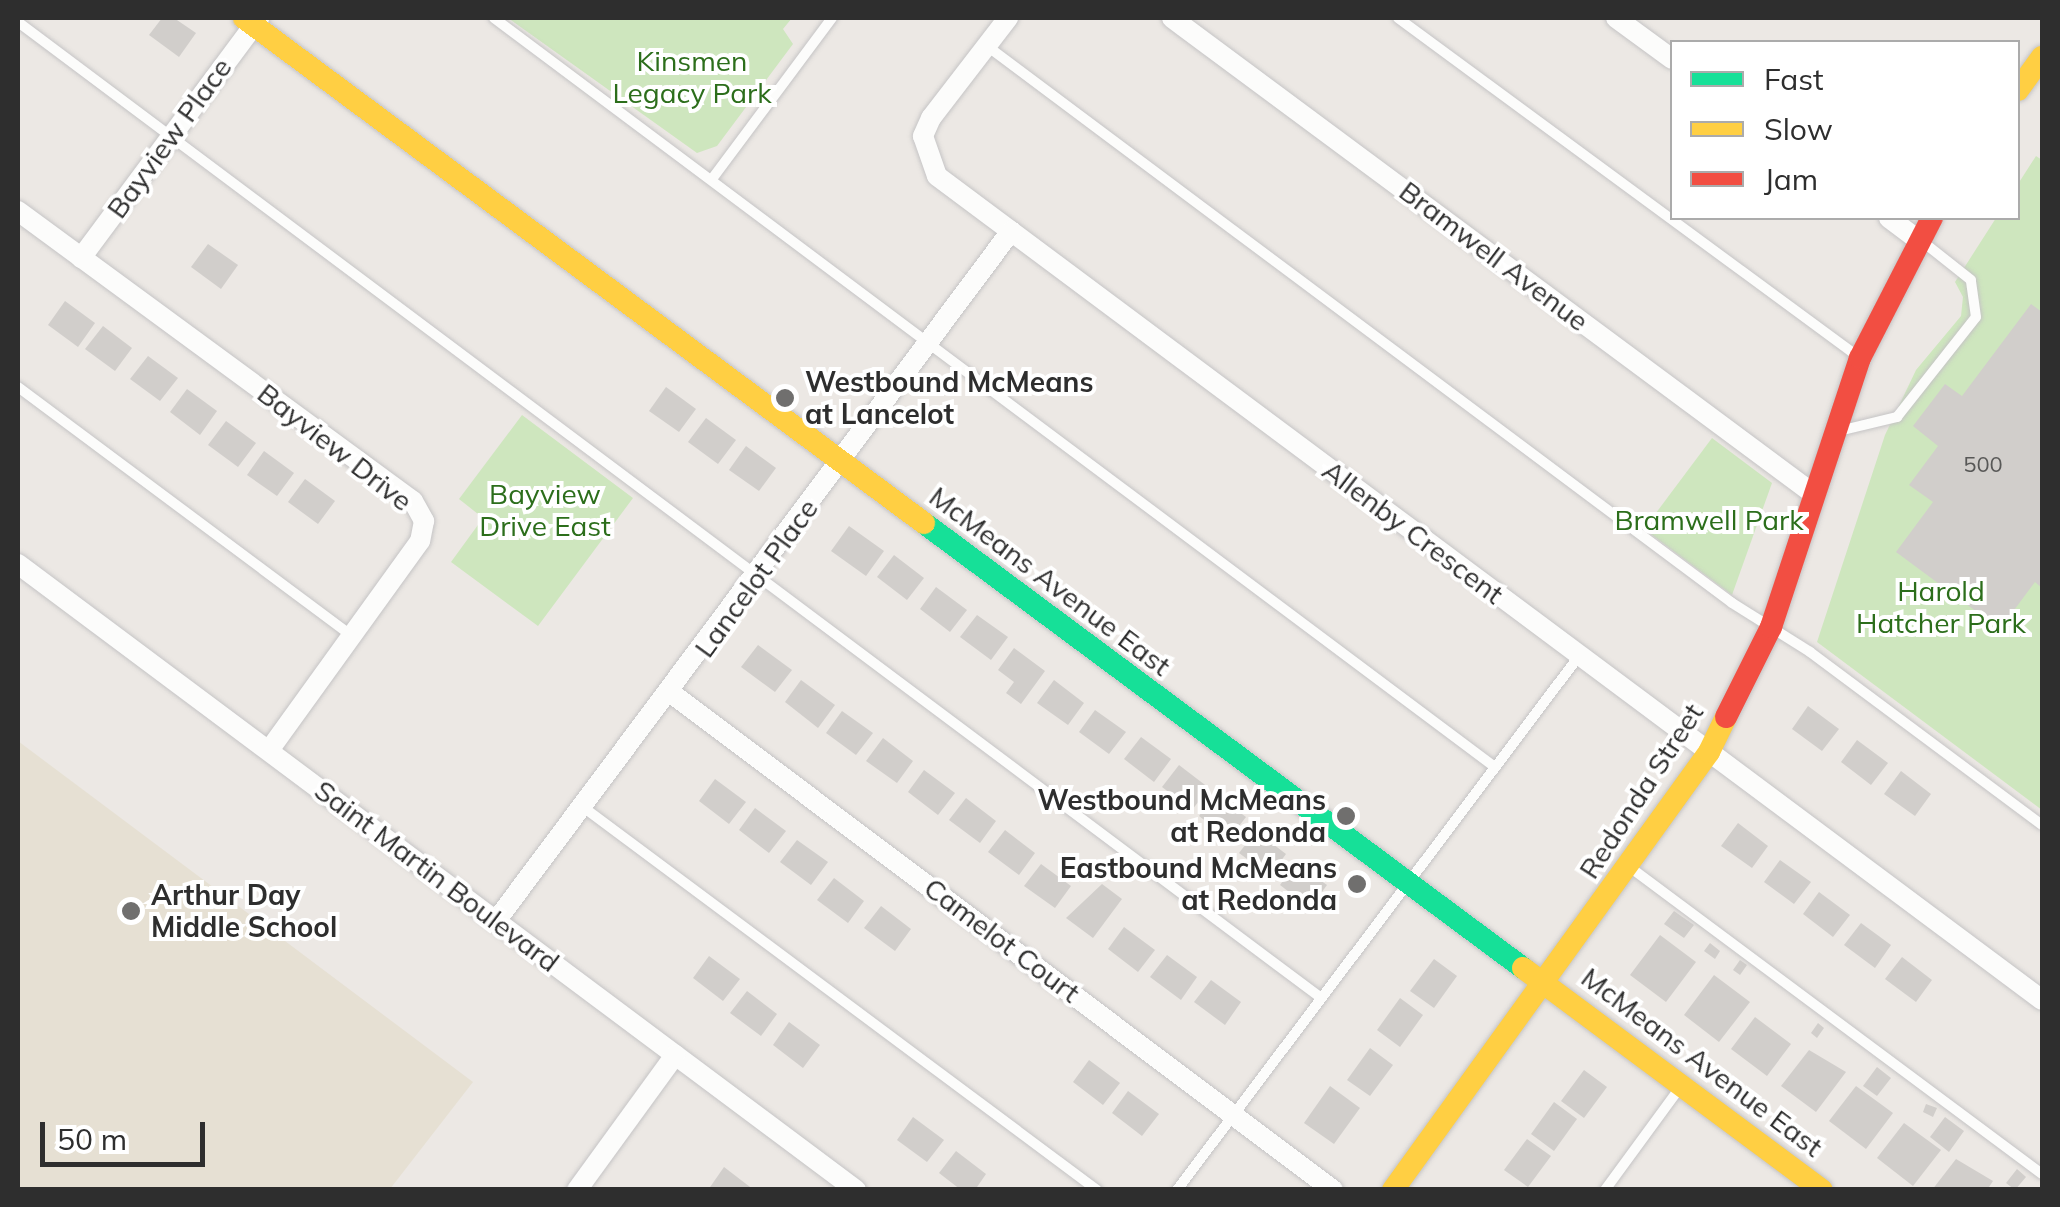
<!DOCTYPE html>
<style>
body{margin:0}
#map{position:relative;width:2060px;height:1207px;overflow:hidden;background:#ece8e4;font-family:Mulish,sans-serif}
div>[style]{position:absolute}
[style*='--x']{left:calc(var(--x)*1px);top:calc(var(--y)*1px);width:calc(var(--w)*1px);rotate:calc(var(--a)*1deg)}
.education>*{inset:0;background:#e6e0d3}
.green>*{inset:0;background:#cee6be}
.building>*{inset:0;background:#d1cecb}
.roads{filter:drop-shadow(0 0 2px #c5c4c5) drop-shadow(0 0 2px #c5c4c5)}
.lane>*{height:10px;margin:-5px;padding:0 5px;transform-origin:5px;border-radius:5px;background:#fcfcfb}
.street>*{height:20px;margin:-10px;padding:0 10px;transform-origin:10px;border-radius:10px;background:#fcfcfb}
.fast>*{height:22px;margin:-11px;padding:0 11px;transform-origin:11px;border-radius:11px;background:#16e098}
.slow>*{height:22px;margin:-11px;padding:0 11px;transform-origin:11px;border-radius:11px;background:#ffcf43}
.jam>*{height:22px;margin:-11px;padding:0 11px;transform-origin:11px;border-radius:11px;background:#f24e42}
.dots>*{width:28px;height:28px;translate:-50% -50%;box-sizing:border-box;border:5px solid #fff;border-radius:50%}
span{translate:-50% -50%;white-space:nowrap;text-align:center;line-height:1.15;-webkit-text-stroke:8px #fff;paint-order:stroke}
.number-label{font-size:22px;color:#585857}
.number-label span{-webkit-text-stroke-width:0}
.park-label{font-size:28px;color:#2c6e1b}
.street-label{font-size:28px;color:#2e2e2e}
.poi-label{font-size:28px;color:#2e2e2e;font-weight:700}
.left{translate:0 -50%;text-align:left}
.right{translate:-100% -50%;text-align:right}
.frame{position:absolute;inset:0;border:20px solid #2e2e2e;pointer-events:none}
.legend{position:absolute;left:1670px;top:40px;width:350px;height:180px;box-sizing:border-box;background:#fff;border:2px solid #ababab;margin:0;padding:12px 18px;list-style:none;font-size:30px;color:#2e2e2e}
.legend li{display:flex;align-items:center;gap:20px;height:50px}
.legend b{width:50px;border:2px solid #ababab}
.scale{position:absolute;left:40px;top:1122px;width:165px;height:45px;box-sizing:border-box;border:5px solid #2e2e2e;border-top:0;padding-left:12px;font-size:30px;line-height:35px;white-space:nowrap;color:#2e2e2e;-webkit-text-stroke:8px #fff;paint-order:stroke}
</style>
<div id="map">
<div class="education">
<div style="clip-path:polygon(18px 741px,473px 1082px,390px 1189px,18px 1189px)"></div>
</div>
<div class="green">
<div style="clip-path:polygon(508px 18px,792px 18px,783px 29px,793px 44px,717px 146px,697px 153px)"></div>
<div style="clip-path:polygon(2036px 156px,2042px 160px,2042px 810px,1817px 642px,1885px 435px,1916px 370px,1961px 316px,1963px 297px,1955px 282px,1996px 218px,2018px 218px,2018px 184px)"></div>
<div style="clip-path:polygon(522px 415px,633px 498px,538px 626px,451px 562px,483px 518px,459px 499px)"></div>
<div style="clip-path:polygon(1712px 438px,1772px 483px,1732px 595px,1644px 529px)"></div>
</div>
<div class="building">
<div style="clip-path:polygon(162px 18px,174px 18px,196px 33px,179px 57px,149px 35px)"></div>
<div style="clip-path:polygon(208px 244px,238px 265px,221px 289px,191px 267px)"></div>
<div style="clip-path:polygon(65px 301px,95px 323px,78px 347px,48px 325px)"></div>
<div style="clip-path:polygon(2031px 304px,2042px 312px,2042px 588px,2035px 582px,2000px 629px,1896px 552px,1933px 502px,1909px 485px,1938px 446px,1913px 426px,1945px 384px,1962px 396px)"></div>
<div style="clip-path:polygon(103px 326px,132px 348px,115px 371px,85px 349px)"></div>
<div style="clip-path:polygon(148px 356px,178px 378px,160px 401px,130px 379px)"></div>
<div style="clip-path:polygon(666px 387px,696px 409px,679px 432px,649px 411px)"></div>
<div style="clip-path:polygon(187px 389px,217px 411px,200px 435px,170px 412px)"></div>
<div style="clip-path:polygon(706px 418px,736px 440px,718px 464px,688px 442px)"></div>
<div style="clip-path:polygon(226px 421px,256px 443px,238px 467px,208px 445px)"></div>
<div style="clip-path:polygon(746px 446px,776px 468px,759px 491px,729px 470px)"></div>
<div style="clip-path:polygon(264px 451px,294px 473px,277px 496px,247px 475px)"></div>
<div style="clip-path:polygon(305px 479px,335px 501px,318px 524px,288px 502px)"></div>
<div style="clip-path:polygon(849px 526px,884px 551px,866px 576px,831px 551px)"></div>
<div style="clip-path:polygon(894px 555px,924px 578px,907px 600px,877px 577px)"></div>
<div style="clip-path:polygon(936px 587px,967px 610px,950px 632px,920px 609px)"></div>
<div style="clip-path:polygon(977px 615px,1008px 637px,991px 660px,960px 637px)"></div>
<div style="clip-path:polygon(758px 645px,792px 670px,775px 692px,741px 667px)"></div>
<div style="clip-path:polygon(1014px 648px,1045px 671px,1021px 704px,1006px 693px,1014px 682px,998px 670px)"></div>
<div style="clip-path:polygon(801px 680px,835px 705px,818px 728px,785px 702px)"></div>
<div style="clip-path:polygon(1054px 680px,1084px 703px,1068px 725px,1037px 703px)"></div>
<div style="clip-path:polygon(1808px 706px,1839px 729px,1822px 751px,1792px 729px)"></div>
<div style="clip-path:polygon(1095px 710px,1126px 732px,1109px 754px,1079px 732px)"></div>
<div style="clip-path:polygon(842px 711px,873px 733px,856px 755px,826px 733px)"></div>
<div style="clip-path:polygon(1141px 737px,1171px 759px,1154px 782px,1124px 759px)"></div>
<div style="clip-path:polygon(883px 738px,913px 761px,897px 783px,866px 761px)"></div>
<div style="clip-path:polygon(1857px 740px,1888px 763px,1871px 785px,1841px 762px)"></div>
<div style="clip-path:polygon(1179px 765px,1209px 788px,1192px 810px,1162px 787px)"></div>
<div style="clip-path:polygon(924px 770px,955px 793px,938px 815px,908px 792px)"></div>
<div style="clip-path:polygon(1901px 771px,1931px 794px,1915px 816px,1884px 794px)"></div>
<div style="clip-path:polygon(715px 779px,746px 802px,729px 824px,699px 801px)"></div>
<div style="clip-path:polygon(1215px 794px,1246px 817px,1229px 839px,1199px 816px)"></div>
<div style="clip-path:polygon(966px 798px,996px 821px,980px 843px,949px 820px)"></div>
<div style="clip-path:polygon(755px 808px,786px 831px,769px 853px,739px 830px)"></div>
<div style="clip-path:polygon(1738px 823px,1768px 846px,1752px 868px,1721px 846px)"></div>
<div style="clip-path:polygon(1005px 830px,1035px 853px,1019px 875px,988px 852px)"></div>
<div style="clip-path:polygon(1256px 831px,1286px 854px,1270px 876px,1239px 853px)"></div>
<div style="clip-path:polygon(797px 840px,828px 862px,811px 885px,780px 862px)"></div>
<div style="clip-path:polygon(1780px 860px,1811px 882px,1794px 904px,1764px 882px)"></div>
<div style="clip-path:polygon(1296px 863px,1327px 885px,1310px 908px,1280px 885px)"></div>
<div style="clip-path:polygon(1041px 864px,1071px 886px,1055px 908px,1024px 886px)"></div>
<div style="clip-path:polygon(834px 878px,864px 901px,848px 923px,817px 900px)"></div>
<div style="clip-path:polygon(1102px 884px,1122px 899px,1093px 938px,1066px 918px)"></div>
<div style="clip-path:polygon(1819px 892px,1850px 915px,1833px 937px,1803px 914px)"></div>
<div style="clip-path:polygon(881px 906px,911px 929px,895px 951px,864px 928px)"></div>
<div style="clip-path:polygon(1674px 911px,1694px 925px,1684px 938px,1664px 924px)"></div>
<div style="clip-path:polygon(1861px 923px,1891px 945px,1875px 968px,1844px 945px)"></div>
<div style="clip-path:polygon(1124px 927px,1155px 950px,1138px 972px,1108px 949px)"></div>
<div style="clip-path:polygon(1660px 935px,1696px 962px,1666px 1002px,1630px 975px)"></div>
<div style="clip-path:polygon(1710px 943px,1720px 951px,1715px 959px,1704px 951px)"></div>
<div style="clip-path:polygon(1167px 955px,1197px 977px,1181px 1000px,1150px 977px)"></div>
<div style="clip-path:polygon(709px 956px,740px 979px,723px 1001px,693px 978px)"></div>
<div style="clip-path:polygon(1902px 957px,1932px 980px,1916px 1002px,1885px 979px)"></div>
<div style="clip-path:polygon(1434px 959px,1457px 976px,1434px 1008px,1410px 991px)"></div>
<div style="clip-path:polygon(1740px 960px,1747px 965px,1740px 975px,1733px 970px)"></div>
<div style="clip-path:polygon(1714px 975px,1750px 1002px,1719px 1042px,1684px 1015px)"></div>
<div style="clip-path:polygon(1211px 980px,1241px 1002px,1225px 1025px,1194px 1002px)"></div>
<div style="clip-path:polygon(747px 991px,777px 1014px,761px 1036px,730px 1013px)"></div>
<div style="clip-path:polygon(1400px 998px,1423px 1015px,1400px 1047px,1377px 1030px)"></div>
<div style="clip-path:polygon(1755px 1017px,1791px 1044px,1767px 1076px,1731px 1049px)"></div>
<div style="clip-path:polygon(789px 1022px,820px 1045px,803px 1068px,773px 1045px)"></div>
<div style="clip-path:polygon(1818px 1023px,1824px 1028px,1817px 1038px,1811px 1033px)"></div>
<div style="clip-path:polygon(1370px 1048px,1393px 1065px,1370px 1096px,1347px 1080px)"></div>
<div style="clip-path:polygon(1809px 1050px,1846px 1072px,1816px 1112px,1781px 1086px)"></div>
<div style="clip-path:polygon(1089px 1060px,1120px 1083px,1103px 1105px,1073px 1082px)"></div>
<div style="clip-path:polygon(1877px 1067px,1891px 1078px,1877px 1096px,1863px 1086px)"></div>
<div style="clip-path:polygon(1584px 1070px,1607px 1087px,1584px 1118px,1561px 1101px)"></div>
<div style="clip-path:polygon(1330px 1086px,1360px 1108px,1334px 1144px,1304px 1123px)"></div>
<div style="clip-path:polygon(1856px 1086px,1893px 1113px,1866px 1149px,1829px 1121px)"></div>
<div style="clip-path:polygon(1128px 1091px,1159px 1114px,1142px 1136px,1112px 1113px)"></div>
<div style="clip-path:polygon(1554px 1102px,1577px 1119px,1554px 1151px,1531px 1134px)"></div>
<div style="clip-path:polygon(1926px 1104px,1937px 1108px,1933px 1117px,1923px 1112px)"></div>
<div style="clip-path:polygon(913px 1117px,944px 1140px,927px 1162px,897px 1140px)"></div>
<div style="clip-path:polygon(1945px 1117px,1964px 1131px,1949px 1152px,1930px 1137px)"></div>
<div style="clip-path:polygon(1904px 1123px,1941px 1150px,1913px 1186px,1877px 1158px)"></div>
<div style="clip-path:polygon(1527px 1139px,1551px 1156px,1528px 1187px,1504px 1170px)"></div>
<div style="clip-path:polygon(956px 1151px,986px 1174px,975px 1190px,961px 1190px,939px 1173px)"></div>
<div style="clip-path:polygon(1956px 1159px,1993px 1181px,1987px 1190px,1932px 1190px)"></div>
<div style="clip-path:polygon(724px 1167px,754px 1190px,708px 1190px)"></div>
<div style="clip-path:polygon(2017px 1169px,2026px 1177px,2015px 1190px,2006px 1183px)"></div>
</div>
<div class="roads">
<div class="lane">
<div style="--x:494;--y:18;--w:1250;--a:36.81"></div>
<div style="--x:1398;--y:18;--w:569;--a:36.35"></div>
<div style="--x:18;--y:22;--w:1627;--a:36.83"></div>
<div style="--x:987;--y:46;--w:930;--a:36.78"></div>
<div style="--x:1732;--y:603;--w:92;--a:32.1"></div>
<div style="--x:1810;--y:652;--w:289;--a:36.7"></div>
<div style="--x:712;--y:179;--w:201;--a:-53.3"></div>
<div style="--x:18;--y:387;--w:417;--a:36.7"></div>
<div style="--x:1843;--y:430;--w:56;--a:-13.5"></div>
<div style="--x:1897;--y:417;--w:127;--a:-51.7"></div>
<div style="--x:1976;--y:317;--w:37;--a:-98"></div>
<div style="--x:1971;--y:280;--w:61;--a:-141.6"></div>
<div style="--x:583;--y:807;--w:641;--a:36.69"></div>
<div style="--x:1631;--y:868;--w:512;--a:36.67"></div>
<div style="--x:1177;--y:1190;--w:668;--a:-53.03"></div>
<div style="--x:1605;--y:1190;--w:125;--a:-53.8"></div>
</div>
<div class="street">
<div style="--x:1008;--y:18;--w:126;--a:127.6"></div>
<div style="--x:931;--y:118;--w:20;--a:114"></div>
<div style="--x:923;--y:136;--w:42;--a:70.7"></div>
<div style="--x:937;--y:176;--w:1378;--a:36.71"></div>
<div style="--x:1172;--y:18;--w:801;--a:36.57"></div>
<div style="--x:1616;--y:18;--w:69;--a:36.2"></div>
<div style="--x:18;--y:211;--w:490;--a:36.3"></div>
<div style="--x:413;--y:501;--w:23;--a:61"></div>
<div style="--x:424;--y:521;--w:20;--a:101"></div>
<div style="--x:420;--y:541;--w:258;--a:125.8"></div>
<div style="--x:1889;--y:218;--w:35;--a:37"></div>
<div style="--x:81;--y:258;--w:299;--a:-53.4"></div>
<div style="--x:18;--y:564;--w:1046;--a:36.76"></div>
<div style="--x:671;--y:693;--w:828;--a:36.9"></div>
<div style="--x:496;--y:921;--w:861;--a:-53.26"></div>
<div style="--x:577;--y:1190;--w:167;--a:-54"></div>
</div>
<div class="fast">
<div style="--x:924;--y:523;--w:746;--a:36.61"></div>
</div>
<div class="slow">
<div style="--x:244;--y:18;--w:847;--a:36.6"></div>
<div style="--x:2018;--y:90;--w:41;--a:-54"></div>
<div style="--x:1523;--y:968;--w:372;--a:36.6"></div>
<div style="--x:1393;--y:1190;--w:540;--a:-54.19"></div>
<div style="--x:1709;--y:752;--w:39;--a:-64"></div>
</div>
<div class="jam">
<div style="--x:1726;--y:717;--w:101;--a:-63.4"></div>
<div style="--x:1771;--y:627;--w:283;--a:-71.7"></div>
<div style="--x:1860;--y:358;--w:157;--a:-62.8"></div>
</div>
</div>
<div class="dots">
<div style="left:785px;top:398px;background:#706f6e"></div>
<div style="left:1346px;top:816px;background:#706f6e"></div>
<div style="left:1357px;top:884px;background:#706f6e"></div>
<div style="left:131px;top:911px;background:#706f6e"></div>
</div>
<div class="number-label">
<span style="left:1983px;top:465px">500</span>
</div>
<div class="park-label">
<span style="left:692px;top:77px">Kinsmen<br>Legacy Park</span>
<span style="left:545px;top:510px">Bayview<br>Drive East</span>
<span style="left:1709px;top:520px">Bramwell Park</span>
<span style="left:1941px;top:607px">Harold<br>Hatcher Park</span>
</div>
<div class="street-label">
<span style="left:169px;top:138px;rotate:-54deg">Bayview Place</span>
<span style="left:1494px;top:256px;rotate:37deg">Bramwell Avenue</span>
<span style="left:335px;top:447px;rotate:38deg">Bayview Drive</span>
<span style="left:1413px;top:532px;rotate:37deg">Allenby Crescent</span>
<span style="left:756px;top:578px;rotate:-54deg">Lancelot Place</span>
<span style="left:1050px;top:581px;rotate:37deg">McMeans Avenue East</span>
<span style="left:1641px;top:791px;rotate:-57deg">Redonda Street</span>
<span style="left:437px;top:876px;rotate:37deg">Saint Martin Boulevard</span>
<span style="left:1002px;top:940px;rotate:37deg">Camelot Court</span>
<span style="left:1702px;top:1062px;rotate:37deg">McMeans Avenue East</span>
</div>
<div class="poi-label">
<span class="left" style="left:805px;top:398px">Westbound McMeans<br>at Lancelot</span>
<span class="right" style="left:1326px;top:816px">Westbound McMeans<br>at Redonda</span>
<span class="right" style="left:1337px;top:884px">Eastbound McMeans<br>at Redonda</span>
<span class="left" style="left:151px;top:911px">Arthur Day<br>Middle School</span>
</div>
<div class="frame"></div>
<ul class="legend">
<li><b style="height:12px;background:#16e098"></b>Fast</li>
<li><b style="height:12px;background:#ffcf43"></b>Slow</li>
<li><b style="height:12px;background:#f24e42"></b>Jam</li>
</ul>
<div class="scale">50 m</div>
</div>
